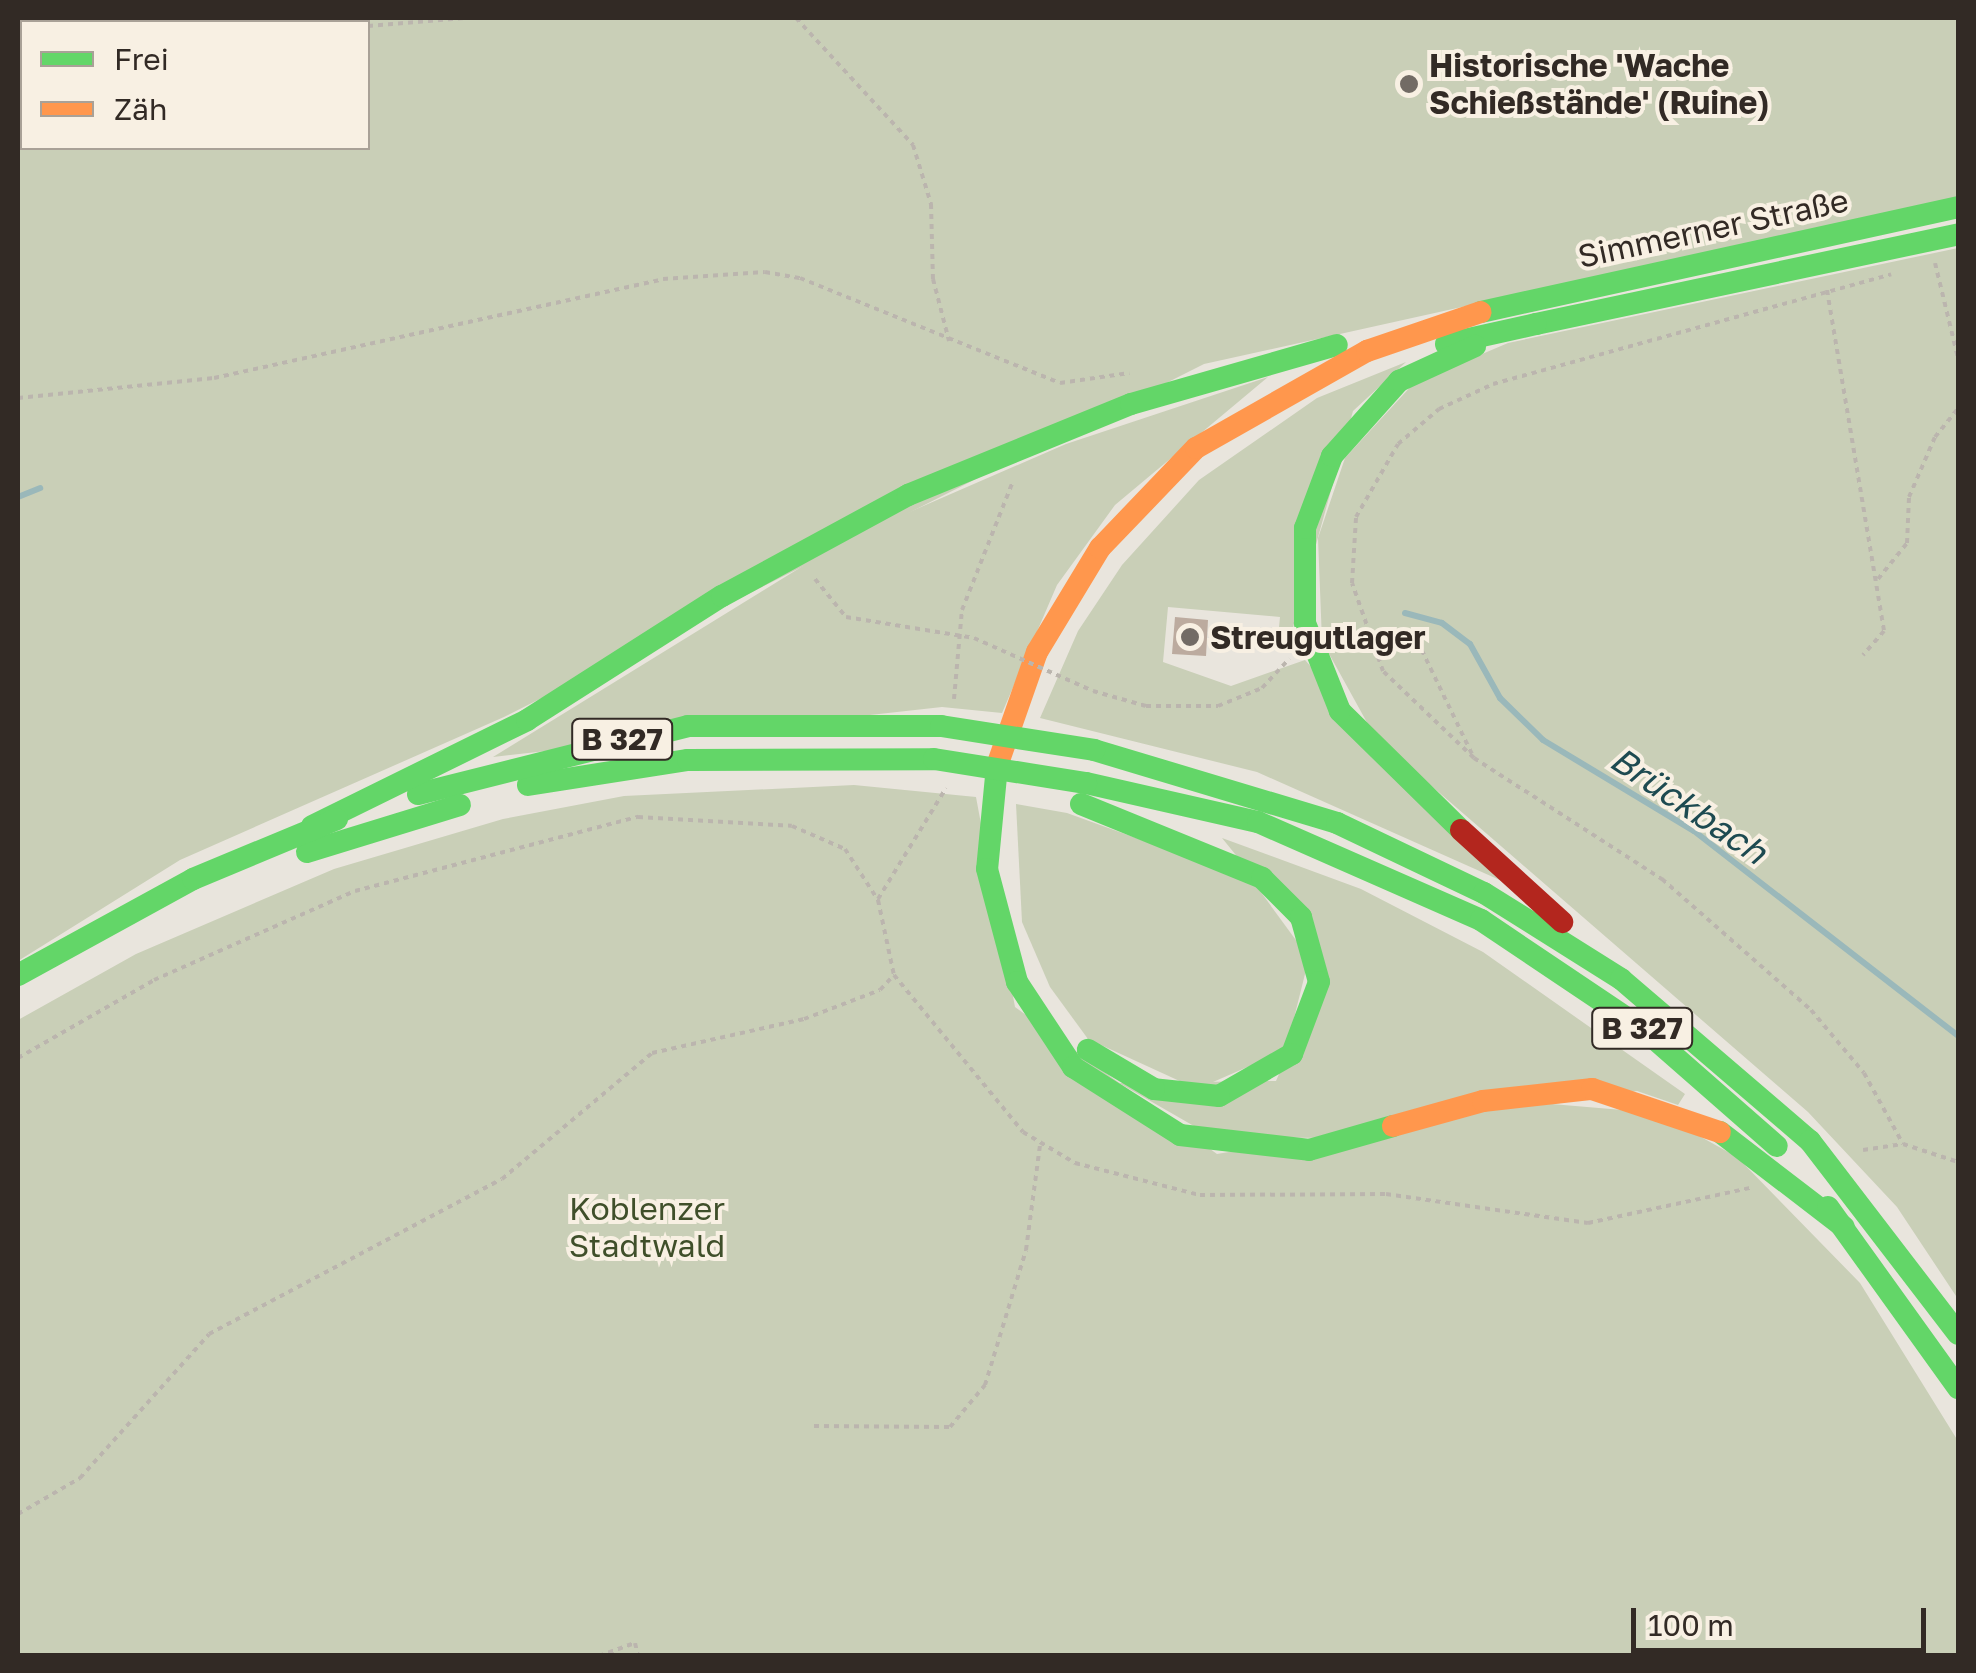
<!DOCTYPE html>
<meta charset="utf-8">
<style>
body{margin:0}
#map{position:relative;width:1976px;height:1673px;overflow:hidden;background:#e9e5dd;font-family:"Golos Text",sans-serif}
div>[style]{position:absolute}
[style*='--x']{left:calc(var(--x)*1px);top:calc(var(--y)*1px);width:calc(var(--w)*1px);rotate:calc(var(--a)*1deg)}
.green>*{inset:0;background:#c9cfb7}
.stream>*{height:6px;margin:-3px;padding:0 3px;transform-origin:3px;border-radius:3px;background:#9ab8ba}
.building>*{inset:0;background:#bcab9f}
.path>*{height:4px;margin-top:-2px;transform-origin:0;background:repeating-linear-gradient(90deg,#bbb5ae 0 5px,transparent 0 10px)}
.fast>*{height:22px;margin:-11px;padding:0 11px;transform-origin:11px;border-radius:11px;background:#63d668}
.slow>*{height:22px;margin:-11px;padding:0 11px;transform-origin:11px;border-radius:11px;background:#ff974d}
.jam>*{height:22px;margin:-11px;padding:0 11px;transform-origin:11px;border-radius:11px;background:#b3261e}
.path-bridge>*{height:4px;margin-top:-2px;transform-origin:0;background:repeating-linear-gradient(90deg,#bbb5ae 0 5px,transparent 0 10px)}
.fast-bridge>*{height:22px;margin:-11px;padding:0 11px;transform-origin:11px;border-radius:11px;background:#63d668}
.dots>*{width:28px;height:28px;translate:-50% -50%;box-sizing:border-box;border:5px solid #f8f0e3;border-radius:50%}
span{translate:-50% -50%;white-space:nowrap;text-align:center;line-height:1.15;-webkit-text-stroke:8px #f8f0e3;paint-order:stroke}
.shield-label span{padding:2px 8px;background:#f8f0e3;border:2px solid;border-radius:8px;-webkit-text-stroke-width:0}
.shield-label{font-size:30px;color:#322a25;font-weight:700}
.poi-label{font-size:32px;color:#322a25;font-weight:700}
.left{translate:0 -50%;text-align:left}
.street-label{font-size:32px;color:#322a25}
.park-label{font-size:32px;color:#3f4f2a}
.water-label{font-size:35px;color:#1d4a51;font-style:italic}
.frame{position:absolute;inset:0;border:20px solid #322a25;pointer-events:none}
.legend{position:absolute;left:20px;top:20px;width:350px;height:130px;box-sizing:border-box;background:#f8f0e3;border:2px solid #a9a197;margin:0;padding:12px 18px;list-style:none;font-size:30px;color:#322a25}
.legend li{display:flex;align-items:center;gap:20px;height:50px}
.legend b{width:50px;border:2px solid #a9a197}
.scale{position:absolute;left:1631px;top:1608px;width:295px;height:45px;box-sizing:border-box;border:5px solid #322a25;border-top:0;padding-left:12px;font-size:30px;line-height:35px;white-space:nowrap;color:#322a25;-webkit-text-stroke:8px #f8f0e3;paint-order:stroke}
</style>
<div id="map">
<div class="green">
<div style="clip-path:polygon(evenodd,18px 18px,1958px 18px,1958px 197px,1204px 364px,504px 717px,180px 860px,18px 961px,18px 18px,22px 22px,368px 22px,368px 148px,22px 148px,22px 22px)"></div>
<div style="clip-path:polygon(1958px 248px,1958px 1299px,1897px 1207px,1808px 1112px,1375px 737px,1322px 641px,1318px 538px,1345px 458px,1414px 383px,1508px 343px)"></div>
<div style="clip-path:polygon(1406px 362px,1353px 411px,1289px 642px,1278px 637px,1280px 617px,1168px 607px,1163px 662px,1231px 686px,1305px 660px,1502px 881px,1257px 772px,1040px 718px,1078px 631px,1122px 565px,1199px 480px,1317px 398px)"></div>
<div style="clip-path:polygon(1268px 377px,1115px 505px,1057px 585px,1002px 713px,942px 707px,493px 757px,845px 540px,1066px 444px)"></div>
<div style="clip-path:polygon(854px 785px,976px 797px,1015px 1007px,1217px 1154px,1528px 1102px,1658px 1113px,1737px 1157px,1860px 1283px,1958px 1441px,1958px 1655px,18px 1655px,18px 1020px,136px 954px,334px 869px,503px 819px,624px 796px)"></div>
<div style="clip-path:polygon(1016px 804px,1067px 813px,1252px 880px,1309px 958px,1286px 1050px,1197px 1089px,1088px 1039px,1050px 987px,1022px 922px)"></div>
<div style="clip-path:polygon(1222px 838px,1361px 889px,1483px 952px,1685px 1094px,1678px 1105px,1637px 1091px,1336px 1138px,1213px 1137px,1119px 1083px,1276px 1081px,1326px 966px)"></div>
</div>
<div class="stream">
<div style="--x:18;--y:497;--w:24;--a:-22"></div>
<div style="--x:1405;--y:613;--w:38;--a:15"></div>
<div style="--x:1442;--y:623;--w:35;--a:37"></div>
<div style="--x:1470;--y:644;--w:62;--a:60.9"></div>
<div style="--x:1500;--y:698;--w:60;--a:44.3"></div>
<div style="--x:1543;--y:740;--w:176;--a:31.1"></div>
<div style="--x:1694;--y:831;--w:334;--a:37.8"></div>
</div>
<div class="building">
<div style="clip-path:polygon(1175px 617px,1208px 620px,1206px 656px,1172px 654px)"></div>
</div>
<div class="path">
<div style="--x:796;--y:18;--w:173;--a:47.3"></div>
<div style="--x:913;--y:145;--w:62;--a:73"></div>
<div style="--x:931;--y:204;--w:75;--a:88.5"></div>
<div style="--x:933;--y:279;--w:64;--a:75.5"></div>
<div style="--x:368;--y:26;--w:97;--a:-4.7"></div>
<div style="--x:18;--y:46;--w:4;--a:0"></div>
<div style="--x:1935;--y:263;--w:98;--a:76.4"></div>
<div style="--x:1827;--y:290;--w:346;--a:80.5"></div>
<div style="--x:1884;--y:631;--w:32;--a:131"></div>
<div style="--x:18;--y:398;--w:197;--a:-5.8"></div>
<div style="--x:214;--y:378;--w:460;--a:-12.4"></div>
<div style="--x:663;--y:279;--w:102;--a:-3.9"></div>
<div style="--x:765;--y:272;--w:36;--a:10"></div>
<div style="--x:800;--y:278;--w:280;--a:22"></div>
<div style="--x:1060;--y:383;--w:70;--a:-8.2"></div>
<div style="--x:815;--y:579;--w:49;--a:50.8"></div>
<div style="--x:846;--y:617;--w:130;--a:9.3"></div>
<div style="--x:1878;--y:579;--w:46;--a:-51.1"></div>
<div style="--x:1907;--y:543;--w:46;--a:-87.5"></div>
<div style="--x:1909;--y:497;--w:65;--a:-66.6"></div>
<div style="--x:1935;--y:437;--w:36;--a:-51"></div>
<div style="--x:1413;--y:632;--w:140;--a:64.2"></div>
<div style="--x:1474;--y:758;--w:224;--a:32.8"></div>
<div style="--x:1662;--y:879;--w:198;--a:41.3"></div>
<div style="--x:1811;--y:1010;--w:82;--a:49.9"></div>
<div style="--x:1864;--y:1073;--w:81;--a:61.2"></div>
<div style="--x:1093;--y:691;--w:55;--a:15.8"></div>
<div style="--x:1146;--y:706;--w:72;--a:0"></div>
<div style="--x:1218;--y:706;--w:48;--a:-22.2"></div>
<div style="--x:1262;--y:688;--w:40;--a:-47"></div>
<div style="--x:954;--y:699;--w:89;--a:-84.9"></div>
<div style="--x:962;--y:610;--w:136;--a:-68.4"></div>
<div style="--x:1474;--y:758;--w:126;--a:-136.3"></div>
<div style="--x:1383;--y:671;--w:93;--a:-109.4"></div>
<div style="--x:1352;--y:583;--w:66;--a:-86.5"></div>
<div style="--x:1356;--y:517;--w:84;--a:-60.1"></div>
<div style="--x:1398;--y:444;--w:54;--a:-40.5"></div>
<div style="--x:1439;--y:409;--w:60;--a:-24.8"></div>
<div style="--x:1493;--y:384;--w:413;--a:-15.4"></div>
<div style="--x:878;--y:899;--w:130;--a:-58.5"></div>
<div style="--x:18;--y:1058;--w:157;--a:-29.8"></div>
<div style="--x:154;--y:980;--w:220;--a:-23.9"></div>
<div style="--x:355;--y:891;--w:293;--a:-14.7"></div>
<div style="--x:638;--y:817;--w:154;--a:3.3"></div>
<div style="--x:792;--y:826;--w:58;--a:23.5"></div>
<div style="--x:845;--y:849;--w:61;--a:57.1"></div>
<div style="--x:878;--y:900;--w:77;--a:78"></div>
<div style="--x:894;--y:975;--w:203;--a:50.6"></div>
<div style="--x:1023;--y:1132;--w:61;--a:30.8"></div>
<div style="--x:1075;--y:1163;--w:129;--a:14.4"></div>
<div style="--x:1200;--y:1195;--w:186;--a:-0.3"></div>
<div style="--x:1386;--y:1194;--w:204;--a:8.2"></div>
<div style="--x:1588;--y:1223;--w:166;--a:-12.2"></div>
<div style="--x:1863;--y:1150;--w:40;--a:-8.5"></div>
<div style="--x:1903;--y:1144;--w:58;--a:18.1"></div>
<div style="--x:814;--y:1426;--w:136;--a:0.4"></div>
<div style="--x:950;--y:1427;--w:55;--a:-50.2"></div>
<div style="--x:985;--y:1385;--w:141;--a:-73.1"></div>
<div style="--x:1026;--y:1250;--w:106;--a:-82.4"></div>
<div style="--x:18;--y:1514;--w:72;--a:-30.1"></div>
<div style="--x:80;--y:1478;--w:193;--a:-48.1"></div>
<div style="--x:209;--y:1334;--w:331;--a:-27.9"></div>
<div style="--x:502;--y:1179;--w:196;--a:-40"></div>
<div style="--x:652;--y:1053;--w:156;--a:-12.6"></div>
<div style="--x:804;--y:1019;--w:81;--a:-20.9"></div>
<div style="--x:880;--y:990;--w:21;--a:-47"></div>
<div style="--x:599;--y:1656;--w:38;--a:-20"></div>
<div style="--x:635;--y:1643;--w:13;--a:77"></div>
</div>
<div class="fast">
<div style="--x:1481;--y:312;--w:488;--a:-12.4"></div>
<div style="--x:1536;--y:324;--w:431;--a:-12"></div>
<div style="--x:1446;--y:344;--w:92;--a:-12.5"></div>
<div style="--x:1094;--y:750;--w:254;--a:16.7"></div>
<div style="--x:1337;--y:823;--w:163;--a:25.5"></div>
<div style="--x:1484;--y:893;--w:162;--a:32.1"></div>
<div style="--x:1621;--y:979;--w:249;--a:40.6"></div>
<div style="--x:1810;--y:1141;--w:243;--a:52.5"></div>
<div style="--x:997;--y:766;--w:103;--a:95.5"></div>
<div style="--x:987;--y:869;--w:117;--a:75.1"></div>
<div style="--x:1017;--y:982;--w:102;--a:56.6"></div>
<div style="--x:1073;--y:1067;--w:127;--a:32.4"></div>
<div style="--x:1180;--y:1135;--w:130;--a:6.6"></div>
<div style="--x:1309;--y:1150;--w:87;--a:-15.9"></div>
<div style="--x:1086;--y:783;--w:176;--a:12.8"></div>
<div style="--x:1258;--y:822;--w:244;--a:23.7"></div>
<div style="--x:1481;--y:920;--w:194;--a:33.9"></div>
<div style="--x:1642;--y:1028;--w:179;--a:41.2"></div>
<div style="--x:528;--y:785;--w:162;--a:-8.9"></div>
<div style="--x:688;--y:760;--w:246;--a:-0.2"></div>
<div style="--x:418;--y:794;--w:278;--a:-14.1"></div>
<div style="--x:688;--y:726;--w:253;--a:0"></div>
<div style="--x:1081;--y:804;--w:196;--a:22.2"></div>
<div style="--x:1262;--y:878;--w:55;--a:45"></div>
<div style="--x:1301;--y:917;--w:67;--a:74.5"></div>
<div style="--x:1319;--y:982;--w:77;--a:110.6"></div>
<div style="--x:1292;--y:1054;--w:84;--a:150.1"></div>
<div style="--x:1219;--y:1096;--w:65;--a:-173.9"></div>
<div style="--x:1154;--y:1089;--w:77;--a:-149.4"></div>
<div style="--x:312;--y:826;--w:240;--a:-26.2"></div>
<div style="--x:527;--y:720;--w:231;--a:-32.5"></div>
<div style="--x:722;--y:596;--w:212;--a:-28.5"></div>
<div style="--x:908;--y:495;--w:241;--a:-22.2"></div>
<div style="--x:1131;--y:404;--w:214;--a:-16"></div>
<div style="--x:1461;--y:830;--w:170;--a:-135.5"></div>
<div style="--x:1340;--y:711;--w:95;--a:-111.7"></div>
<div style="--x:1305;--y:623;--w:95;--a:-90"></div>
<div style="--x:1305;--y:528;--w:77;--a:-69.4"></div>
<div style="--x:1332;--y:456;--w:101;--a:-48.2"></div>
<div style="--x:1399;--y:381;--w:84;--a:-24.7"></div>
<div style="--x:307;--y:852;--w:160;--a:-17.1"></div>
<div style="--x:18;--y:975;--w:200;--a:-28.7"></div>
<div style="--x:193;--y:879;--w:156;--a:-22.6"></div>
<div style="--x:1720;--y:1132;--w:156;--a:37.5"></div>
<div style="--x:1828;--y:1207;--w:223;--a:54.3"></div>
</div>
<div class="slow">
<div style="--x:997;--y:766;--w:121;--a:-70.7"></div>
<div style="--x:1037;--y:652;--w:122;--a:-58.8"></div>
<div style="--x:1100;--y:548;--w:139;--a:-46.2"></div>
<div style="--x:1196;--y:448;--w:197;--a:-29.6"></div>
<div style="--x:1367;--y:351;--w:120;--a:-18.9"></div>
<div style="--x:1393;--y:1126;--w:93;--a:-15.5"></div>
<div style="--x:1483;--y:1101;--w:110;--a:-6.3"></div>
<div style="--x:1592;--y:1089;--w:135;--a:18.6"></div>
</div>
<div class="jam">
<div style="--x:1461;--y:830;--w:137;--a:42.3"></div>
</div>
<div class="path-bridge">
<div style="--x:974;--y:638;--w:130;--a:24"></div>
</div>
<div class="fast-bridge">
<div style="--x:941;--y:726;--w:155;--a:8.9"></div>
<div style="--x:934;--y:759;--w:154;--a:9"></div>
</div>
<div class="dots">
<div style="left:1409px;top:84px;background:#726b65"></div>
<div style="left:1190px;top:637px;background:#726b65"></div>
</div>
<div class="shield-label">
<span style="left:622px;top:739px">B 327</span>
<span style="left:1642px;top:1028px">B 327</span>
</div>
<div class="poi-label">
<span class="left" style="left:1429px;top:84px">Historische 'Wache<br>Schießstände' (Ruine)</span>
<span class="left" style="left:1210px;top:637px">Streugutlager</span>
</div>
<div class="street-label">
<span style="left:1713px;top:228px;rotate:-12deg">Simmerner Straße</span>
</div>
<div class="park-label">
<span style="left:647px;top:1227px">Koblenzer<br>Stadtwald</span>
</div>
<div class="water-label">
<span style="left:1689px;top:805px;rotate:34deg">Brückbach</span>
</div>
<div class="frame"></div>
<ul class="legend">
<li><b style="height:12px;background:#63d668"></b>Frei</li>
<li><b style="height:12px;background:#ff974d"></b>Zäh</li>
</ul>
<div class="scale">100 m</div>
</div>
